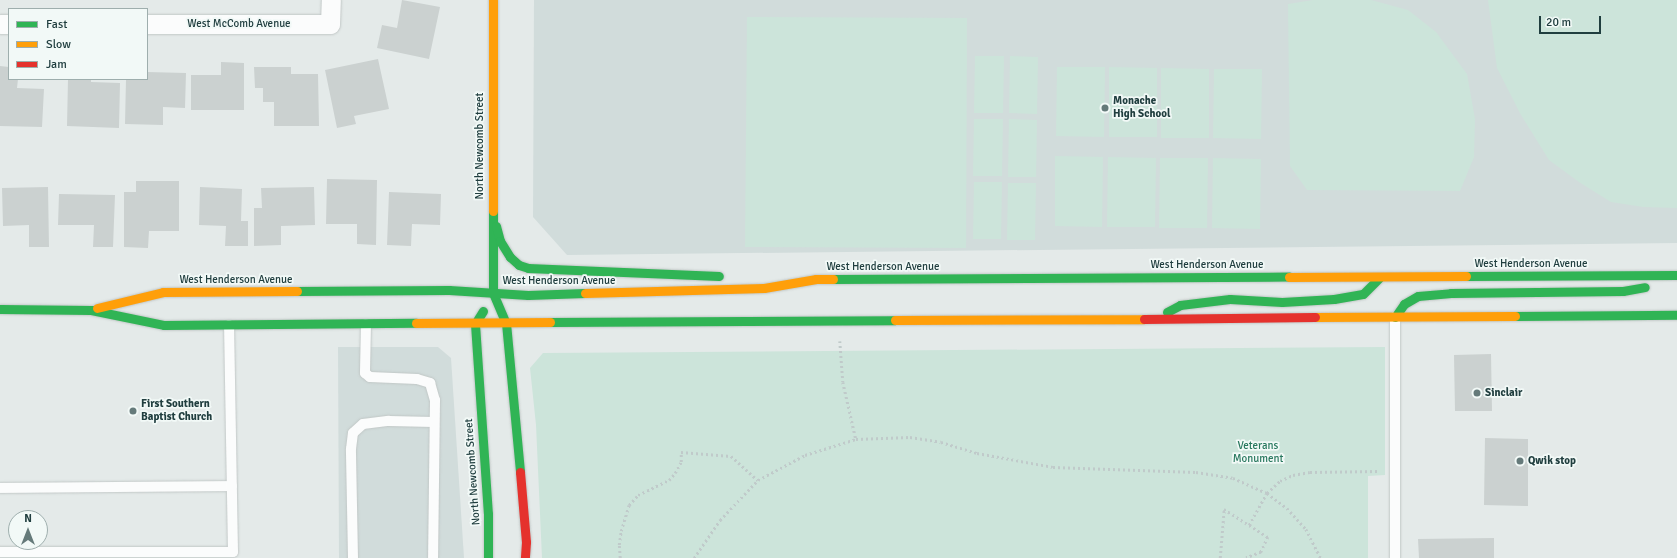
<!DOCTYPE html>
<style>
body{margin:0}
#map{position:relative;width:1677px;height:558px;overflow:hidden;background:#e4eae9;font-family:Signika,sans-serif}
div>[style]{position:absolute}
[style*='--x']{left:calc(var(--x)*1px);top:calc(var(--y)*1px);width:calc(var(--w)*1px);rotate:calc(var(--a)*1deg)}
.built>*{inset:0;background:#d1dcdb}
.green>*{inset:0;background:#cce4da}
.building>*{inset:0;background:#cbd1d0}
.path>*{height:2.5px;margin-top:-1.25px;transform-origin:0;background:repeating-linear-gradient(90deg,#c0caca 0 2px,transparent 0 5px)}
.roads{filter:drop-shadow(0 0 1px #c1c7c6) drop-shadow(0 0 1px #c1c7c6)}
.lane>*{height:10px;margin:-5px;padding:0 5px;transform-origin:5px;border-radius:5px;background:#fbfcfc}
.street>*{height:19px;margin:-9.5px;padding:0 9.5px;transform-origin:9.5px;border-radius:9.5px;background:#fbfcfc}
.fast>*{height:9px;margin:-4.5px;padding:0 4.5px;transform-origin:4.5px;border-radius:4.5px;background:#30b455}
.slow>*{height:9px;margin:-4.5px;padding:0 4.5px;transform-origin:4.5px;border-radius:4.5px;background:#ff9f0a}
.jam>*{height:9px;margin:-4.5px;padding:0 4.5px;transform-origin:4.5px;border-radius:4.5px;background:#e5322d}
.dots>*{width:11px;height:11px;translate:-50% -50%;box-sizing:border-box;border:2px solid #f2f9f7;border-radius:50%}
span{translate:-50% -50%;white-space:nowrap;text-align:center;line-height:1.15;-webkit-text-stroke:3.5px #f2f9f7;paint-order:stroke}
.street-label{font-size:11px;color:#203e3f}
.poi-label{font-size:11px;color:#203e3f;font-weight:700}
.left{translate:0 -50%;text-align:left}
.park-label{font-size:11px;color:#28785e}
.legend{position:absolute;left:8px;top:8px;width:140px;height:72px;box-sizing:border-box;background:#f2f9f7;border:1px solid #9eaead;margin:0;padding:5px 7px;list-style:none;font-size:12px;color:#203e3f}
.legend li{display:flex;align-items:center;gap:8px;height:20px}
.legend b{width:20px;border:1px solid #9eaead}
.north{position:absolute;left:8px;top:510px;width:40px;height:40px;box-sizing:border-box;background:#f2f9f7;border:1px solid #9eaead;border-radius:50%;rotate:0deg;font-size:11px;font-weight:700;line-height:16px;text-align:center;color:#203e3f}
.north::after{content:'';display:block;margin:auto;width:14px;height:18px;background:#657a7a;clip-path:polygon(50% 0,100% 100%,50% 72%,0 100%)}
.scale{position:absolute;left:1539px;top:16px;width:62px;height:18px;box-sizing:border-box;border:2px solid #203e3f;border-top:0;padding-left:5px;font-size:12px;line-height:14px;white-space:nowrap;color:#203e3f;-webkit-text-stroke:3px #f2f9f7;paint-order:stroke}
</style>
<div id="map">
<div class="built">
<div style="clip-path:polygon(534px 0,1677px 0,1677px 243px,567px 255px,533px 217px)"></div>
<div style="clip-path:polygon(338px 347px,438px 347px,451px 358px,464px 558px,339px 558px)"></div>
</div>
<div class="green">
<div style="clip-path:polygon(1313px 0,1371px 0,1408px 10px,1436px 32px,1467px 74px,1475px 119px,1474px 157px,1460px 191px,1307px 190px,1290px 166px,1288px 4px)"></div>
<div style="clip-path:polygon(1488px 0,1677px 0,1677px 208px,1643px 207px,1611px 202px,1579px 182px,1549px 160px,1521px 115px,1497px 68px)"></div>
<div style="clip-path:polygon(747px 17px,967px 18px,966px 248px,745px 247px)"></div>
<div style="clip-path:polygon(975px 56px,1004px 56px,1003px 113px,974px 113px)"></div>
<div style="clip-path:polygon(1010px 56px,1038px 57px,1037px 114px,1009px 113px)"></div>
<div style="clip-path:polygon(1057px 67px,1105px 67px,1104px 137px,1056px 136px)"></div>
<div style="clip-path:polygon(1109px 67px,1157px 68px,1157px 137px,1109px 137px)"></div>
<div style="clip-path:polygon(1161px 68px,1209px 69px,1209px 138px,1161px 138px)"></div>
<div style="clip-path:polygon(1214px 69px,1262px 69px,1261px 139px,1213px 138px)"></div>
<div style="clip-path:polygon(974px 119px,1003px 119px,1002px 176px,973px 176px)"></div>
<div style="clip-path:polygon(1009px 119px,1037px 120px,1036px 177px,1008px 177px)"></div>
<div style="clip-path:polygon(1055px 156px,1103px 157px,1102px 227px,1055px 226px)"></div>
<div style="clip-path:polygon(1108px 157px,1156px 158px,1155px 227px,1107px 227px)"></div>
<div style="clip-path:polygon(1160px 158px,1208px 158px,1207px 228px,1159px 228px)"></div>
<div style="clip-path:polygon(1213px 158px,1261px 159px,1260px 229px,1212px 228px)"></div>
<div style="clip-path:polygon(974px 182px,1002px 182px,1001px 239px,973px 239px)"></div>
<div style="clip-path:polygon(1008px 183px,1036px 183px,1035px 240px,1007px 240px)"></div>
<div style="clip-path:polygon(1385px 347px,1385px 475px,1368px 476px,1368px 558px,542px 558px,536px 425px,530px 368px,543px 353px)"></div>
</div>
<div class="building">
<div style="clip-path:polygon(402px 0,440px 7px,429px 59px,377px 48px,382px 25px,397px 28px)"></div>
<div style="clip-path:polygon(378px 59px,389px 109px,354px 116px,356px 124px,337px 128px,325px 70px)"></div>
<div style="clip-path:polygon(221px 62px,244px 63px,244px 110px,191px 110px,191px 75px,221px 75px)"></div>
<div style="clip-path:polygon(0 66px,9px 67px,9px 79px,18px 79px,17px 88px,44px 89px,42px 127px,0 126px)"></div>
<div style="clip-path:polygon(254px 67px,291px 67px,291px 74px,318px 74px,319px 126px,274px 126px,274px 102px,263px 102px,263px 88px,255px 88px)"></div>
<div style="clip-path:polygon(147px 72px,186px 73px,185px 108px,163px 107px,163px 125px,125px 124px,126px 79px,147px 79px)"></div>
<div style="clip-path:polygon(68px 79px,91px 79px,91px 82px,120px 83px,119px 128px,67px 126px)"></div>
<div style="clip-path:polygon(327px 179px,377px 180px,376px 245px,357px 244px,357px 224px,326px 224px)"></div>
<div style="clip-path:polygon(136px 181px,179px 181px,179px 231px,149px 231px,148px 248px,124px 247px,124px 192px,136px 192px)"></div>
<div style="clip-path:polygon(48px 187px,49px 247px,29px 247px,29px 225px,3px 226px,2px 188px)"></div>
<div style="clip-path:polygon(200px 187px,242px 189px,241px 221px,248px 221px,248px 246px,225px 246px,226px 226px,199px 225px)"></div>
<div style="clip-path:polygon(314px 187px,315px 225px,281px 226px,281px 245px,254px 246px,254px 208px,262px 208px,261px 188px)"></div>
<div style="clip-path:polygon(389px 192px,441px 194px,440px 225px,412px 224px,411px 246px,387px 245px)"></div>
<div style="clip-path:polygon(59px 194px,115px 195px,113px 247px,93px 247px,94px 225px,58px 225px)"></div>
<div style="clip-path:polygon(1491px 354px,1492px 411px,1455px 411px,1454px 355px)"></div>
<div style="clip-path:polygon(1485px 438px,1528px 439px,1528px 506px,1484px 505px)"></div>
<div style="clip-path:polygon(1494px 538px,1494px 558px,1419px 558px,1418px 539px)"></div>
</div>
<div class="path">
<div style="--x:840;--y:341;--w:41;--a:85.8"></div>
<div style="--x:843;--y:382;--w:58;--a:77.2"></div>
<div style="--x:1249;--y:525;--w:37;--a:-61"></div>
<div style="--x:1267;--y:493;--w:18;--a:-43"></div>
<div style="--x:1280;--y:481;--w:14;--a:-25"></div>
<div style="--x:1293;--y:475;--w:17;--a:-10"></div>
<div style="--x:1310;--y:472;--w:70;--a:-0.8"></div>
<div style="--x:620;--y:558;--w:13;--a:-94"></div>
<div style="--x:619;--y:545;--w:14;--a:-82"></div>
<div style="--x:621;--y:531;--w:27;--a:-73"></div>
<div style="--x:629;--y:505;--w:13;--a:-48"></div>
<div style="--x:638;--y:495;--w:34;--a:-26"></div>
<div style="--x:669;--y:480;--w:9;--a:-49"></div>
<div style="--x:675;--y:473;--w:13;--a:-61"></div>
<div style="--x:681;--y:462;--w:10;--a:-90"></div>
<div style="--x:681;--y:452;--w:50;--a:4.6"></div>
<div style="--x:731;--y:456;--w:36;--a:42"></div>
<div style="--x:694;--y:558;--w:46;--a:-55.6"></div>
<div style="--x:720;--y:520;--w:55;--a:-46.5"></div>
<div style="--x:758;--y:480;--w:53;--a:-28"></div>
<div style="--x:805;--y:455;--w:53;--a:-17.4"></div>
<div style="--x:856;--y:439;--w:54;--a:-2.1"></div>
<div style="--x:910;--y:437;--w:31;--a:9"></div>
<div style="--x:941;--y:442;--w:38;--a:17"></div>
<div style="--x:977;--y:453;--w:77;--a:10.4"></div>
<div style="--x:1053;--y:467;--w:143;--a:2"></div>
<div style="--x:1196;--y:472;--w:37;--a:9"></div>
<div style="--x:1233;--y:478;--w:37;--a:24"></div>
<div style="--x:1267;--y:493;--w:25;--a:37"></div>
<div style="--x:1287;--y:508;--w:28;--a:48"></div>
<div style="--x:1306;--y:529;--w:33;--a:63"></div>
<div style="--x:1220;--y:558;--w:49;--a:-85.3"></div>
<div style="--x:1224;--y:509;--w:52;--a:32.5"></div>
<div style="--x:1268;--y:537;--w:17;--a:115"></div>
<div style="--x:1261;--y:552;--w:16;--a:158"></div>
</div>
<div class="roads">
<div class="lane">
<div style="--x:1395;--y:317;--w:241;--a:90"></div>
<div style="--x:366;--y:324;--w:49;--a:91.2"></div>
<div style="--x:365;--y:373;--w:6;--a:39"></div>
<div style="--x:370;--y:377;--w:47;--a:2.4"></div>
<div style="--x:417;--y:379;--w:14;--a:17"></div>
<div style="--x:430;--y:383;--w:18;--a:74"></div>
<div style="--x:435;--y:400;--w:158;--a:90.7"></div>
<div style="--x:0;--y:488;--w:232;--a:-0.5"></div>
<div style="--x:0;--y:552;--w:233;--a:0"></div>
<div style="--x:233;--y:552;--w:227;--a:-91"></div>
<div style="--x:353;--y:558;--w:109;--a:-91.1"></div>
<div style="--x:351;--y:449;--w:16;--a:-83"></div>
<div style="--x:353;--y:433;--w:13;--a:-42"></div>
<div style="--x:363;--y:424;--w:26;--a:-7"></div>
<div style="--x:389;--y:421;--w:45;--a:1.3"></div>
</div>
<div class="street">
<div style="--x:0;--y:24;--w:9;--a:0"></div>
<div style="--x:147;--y:24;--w:183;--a:0"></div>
<div style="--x:330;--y:24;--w:24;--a:-88"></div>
</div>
<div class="fast">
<div style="--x:493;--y:211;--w:82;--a:90"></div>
<div style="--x:493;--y:293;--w:33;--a:67"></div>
<div style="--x:506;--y:323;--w:150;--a:84.6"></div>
<div style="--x:496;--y:226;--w:16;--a:75"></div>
<div style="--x:500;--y:241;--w:19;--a:58"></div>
<div style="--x:510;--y:257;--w:12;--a:42"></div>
<div style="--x:519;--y:265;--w:9;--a:18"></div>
<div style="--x:528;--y:268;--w:191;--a:2.4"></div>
<div style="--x:1466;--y:276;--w:211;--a:-0.3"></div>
<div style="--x:833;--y:279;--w:456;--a:-0.3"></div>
<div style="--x:297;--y:291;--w:152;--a:-0.4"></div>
<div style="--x:449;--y:290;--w:79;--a:3.6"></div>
<div style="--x:528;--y:295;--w:57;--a:-2"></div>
<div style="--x:0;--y:309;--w:91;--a:0.6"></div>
<div style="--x:91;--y:310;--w:75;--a:11.6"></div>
<div style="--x:164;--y:325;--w:252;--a:-0.5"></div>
<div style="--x:483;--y:311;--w:15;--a:122"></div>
<div style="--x:475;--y:324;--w:190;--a:86.1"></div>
<div style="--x:488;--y:514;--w:44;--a:90"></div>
<div style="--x:1167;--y:312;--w:15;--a:-28"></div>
<div style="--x:1180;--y:305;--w:50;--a:-6.8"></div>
<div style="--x:1230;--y:299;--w:52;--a:3.3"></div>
<div style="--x:1282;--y:302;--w:52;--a:-3.3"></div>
<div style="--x:1334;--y:299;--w:29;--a:-10"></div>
<div style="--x:1363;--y:294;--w:24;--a:-45"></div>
<div style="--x:1515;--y:316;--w:162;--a:-0.4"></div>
<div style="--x:1395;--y:317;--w:16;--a:-55"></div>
<div style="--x:1404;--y:304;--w:16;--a:-30"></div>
<div style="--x:1418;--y:296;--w:33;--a:-5"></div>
<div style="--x:1451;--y:293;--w:172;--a:-0.7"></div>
<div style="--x:1623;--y:291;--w:22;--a:-10"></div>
<div style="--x:550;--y:322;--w:345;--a:-0.3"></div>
</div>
<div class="slow">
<div style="--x:493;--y:0;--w:211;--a:90"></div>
<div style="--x:1289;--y:277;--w:177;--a:-0.3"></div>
<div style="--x:585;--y:293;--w:179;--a:-1.6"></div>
<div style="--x:764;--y:288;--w:53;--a:-9.8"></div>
<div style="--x:816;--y:279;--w:17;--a:0"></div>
<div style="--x:97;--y:308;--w:68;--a:-13.6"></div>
<div style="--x:163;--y:292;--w:134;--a:-0.4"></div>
<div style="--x:1315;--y:317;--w:200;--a:-0.3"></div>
<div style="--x:895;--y:320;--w:249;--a:-0.2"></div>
<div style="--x:416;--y:323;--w:134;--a:-0.4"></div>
</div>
<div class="jam">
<div style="--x:1144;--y:319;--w:171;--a:-0.7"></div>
<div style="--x:520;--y:472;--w:70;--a:85.1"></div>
<div style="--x:526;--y:542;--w:16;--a:94"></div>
</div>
</div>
<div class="dots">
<div style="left:1105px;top:108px;background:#657a7a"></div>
<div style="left:1477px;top:393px;background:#657a7a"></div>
<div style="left:133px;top:411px;background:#657a7a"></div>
<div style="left:1520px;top:461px;background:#657a7a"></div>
</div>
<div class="street-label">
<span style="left:239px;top:24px">West McComb Avenue</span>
<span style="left:480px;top:146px;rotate:-90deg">North Newcomb Street</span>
<span style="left:1531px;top:264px">West Henderson Avenue</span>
<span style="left:1207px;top:265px">West Henderson Avenue</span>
<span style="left:883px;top:267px">West Henderson Avenue</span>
<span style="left:236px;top:280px">West Henderson Avenue</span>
<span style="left:559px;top:281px">West Henderson Avenue</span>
<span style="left:473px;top:472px;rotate:-94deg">North Newcomb Street</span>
</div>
<div class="poi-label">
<span class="left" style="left:1113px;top:108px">Monache<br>High School</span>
<span class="left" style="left:1485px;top:393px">Sinclair</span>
<span class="left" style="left:141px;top:411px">First Southern<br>Baptist Church</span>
<span class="left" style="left:1528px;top:461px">Qwik stop</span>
</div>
<div class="park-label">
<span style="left:1258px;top:453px">Veterans<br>Monument</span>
</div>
<ul class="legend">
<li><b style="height:5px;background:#30b455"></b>Fast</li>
<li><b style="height:5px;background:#ff9f0a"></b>Slow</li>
<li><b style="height:5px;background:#e5322d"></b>Jam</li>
</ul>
<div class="north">N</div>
<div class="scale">20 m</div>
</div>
